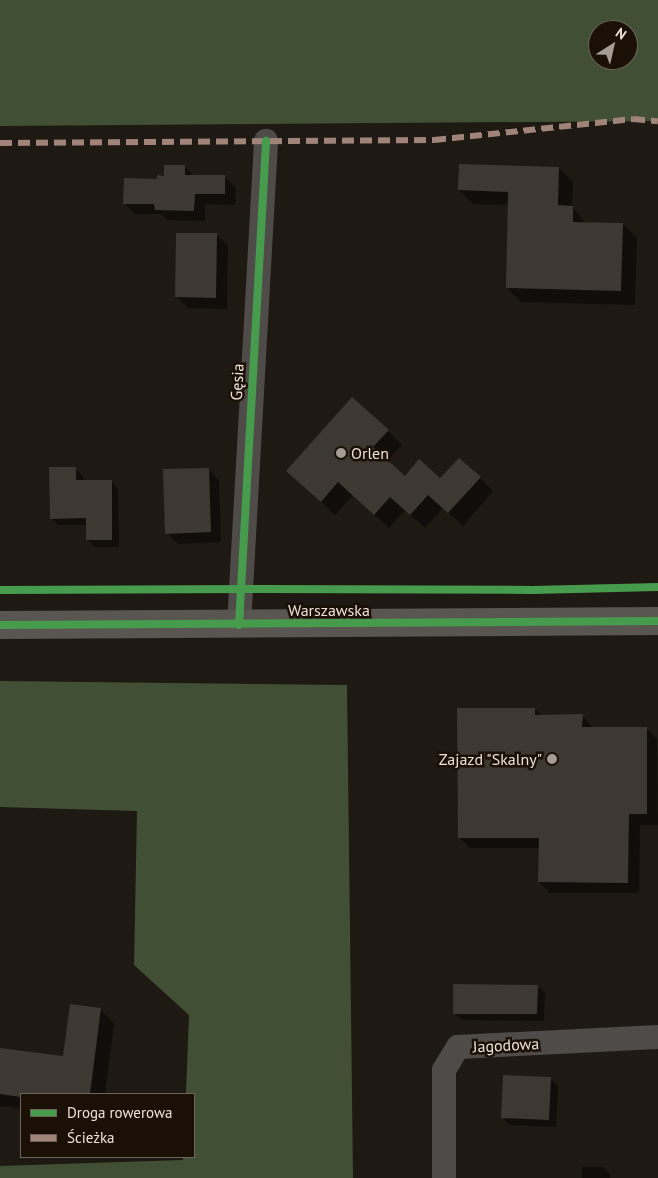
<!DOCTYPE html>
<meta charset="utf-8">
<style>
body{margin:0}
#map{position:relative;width:658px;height:1178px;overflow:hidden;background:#1f1913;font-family:"PT Sans",sans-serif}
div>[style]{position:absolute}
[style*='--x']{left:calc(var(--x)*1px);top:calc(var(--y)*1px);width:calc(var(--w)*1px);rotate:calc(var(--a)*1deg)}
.forest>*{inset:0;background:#415035}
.shadow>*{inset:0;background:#0007}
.building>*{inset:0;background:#3d3832}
.street>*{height:24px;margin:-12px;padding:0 12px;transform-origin:12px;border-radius:12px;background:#4e4b48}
.secondary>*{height:28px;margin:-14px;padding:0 14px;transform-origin:14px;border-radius:14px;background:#595652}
.quiet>*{height:6px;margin-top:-3px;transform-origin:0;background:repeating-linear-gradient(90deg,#a18479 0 12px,transparent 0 18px)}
.cycleway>*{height:8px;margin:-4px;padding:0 4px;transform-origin:4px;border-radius:4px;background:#469c4c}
.dots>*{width:14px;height:14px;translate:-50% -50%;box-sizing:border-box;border:2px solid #1b1005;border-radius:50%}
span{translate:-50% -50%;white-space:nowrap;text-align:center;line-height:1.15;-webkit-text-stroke:5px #1b1005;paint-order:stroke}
.street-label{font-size:16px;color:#ece3db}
.poi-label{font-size:16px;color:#ece3db}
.left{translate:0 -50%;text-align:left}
.right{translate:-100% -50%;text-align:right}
.legend{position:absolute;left:20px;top:1093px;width:175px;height:65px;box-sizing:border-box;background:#1b1005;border:1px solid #6f645b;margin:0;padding:6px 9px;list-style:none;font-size:15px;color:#ece3db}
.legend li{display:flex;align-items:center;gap:10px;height:25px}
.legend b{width:25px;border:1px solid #6f645b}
.north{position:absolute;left:588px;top:20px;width:50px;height:50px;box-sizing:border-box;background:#1b1005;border:1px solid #6f645b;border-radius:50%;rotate:35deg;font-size:14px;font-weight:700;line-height:20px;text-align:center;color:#ece3db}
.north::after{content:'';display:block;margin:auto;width:18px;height:22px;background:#a49c95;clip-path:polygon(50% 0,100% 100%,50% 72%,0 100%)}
</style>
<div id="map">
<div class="forest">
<div style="clip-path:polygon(evenodd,0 0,658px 0,658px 121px,0 126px,0 0,598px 30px,628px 30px,628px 60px,598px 60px,598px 30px)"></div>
<div style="clip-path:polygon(0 681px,347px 685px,353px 1178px,0 1178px,0 1166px,183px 1160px,183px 1157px,194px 1157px,194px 1094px,186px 1094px,189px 1015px,134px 965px,137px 811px,0 807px)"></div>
</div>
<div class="shadow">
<div style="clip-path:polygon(185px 167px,194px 176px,225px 177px,236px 188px,235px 205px,205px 204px,205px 221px,167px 220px,161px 214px,135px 214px,124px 203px,158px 180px)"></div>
<div style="clip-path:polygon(559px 168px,573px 182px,572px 207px,586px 223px,623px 224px,637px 238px,635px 305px,521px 302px,507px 288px,509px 205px,473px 204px,459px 190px)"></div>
<div style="clip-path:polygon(217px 235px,228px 245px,227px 309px,188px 308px,177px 297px)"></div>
<div style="clip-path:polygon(388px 431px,402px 445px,387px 461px,405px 477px,441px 480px,480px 478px,493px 491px,463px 526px,443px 508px,425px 528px,405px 510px,389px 528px,353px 495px,335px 515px,302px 484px)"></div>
<div style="clip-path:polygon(75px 468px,83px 476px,83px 482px,111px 481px,118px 489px,119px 547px,95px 547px,88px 540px,88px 525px,58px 525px,51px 518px)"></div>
<div style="clip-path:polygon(208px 469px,219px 480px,221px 542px,178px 544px,167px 533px)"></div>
<div style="clip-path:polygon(535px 709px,541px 716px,582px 716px,593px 728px,646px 728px,657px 739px,658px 825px,640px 825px,639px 893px,550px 893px,539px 882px,540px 848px,470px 848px,459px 837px)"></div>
<div style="clip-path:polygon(537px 986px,545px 993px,544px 1021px,462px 1020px,454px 1013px)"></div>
<div style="clip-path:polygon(100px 1009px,114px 1023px,105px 1094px,21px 1094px,21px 1108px,0 1106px,0 1049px,64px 1057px)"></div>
<div style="clip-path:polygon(550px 1078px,558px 1086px,556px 1127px,509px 1125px,502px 1117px)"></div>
<div style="clip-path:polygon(582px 1167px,603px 1167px,610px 1174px,610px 1178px,582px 1178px)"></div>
</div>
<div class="building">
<div style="clip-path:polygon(459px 164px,559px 167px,558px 205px,573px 206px,573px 222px,623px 223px,621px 291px,506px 288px,508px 192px,458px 190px)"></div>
<div style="clip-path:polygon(164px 165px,185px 165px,185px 175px,225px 175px,225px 194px,195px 194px,194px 211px,155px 210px,154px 204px,123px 204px,124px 178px,157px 179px,157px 175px,164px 176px)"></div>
<div style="clip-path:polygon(176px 233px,217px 233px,216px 298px,175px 297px)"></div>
<div style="clip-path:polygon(352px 397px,389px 430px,373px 447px,405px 476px,419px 459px,440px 478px,459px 458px,481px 477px,448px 513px,428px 495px,410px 515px,390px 497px,374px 515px,338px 482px,321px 502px,286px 471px)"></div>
<div style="clip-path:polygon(49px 467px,76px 467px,76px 480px,112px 480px,112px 540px,86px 540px,86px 518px,50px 519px)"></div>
<div style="clip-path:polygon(209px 468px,211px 532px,165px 534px,163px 469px)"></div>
<div style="clip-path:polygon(457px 708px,535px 708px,535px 715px,583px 714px,582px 727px,647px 727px,647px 814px,629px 814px,628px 883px,538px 882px,539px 838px,458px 838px)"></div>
<div style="clip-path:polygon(453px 984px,538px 985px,537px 1014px,453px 1014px)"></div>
<div style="clip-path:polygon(70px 1004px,101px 1008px,90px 1094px,21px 1094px,21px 1097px,0 1094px,0 1048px,63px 1056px)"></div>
<div style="clip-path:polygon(503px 1075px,551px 1077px,549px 1120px,501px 1118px)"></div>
</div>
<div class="street">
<div style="--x:239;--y:625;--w:485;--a:-86.8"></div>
<div style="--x:444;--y:1178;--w:108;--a:-90"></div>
<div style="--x:444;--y:1070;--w:27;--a:-59"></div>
<div style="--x:458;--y:1047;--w:200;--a:-2.9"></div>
</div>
<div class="secondary">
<div style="--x:0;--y:625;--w:658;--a:-0.35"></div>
</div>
<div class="quiet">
<div style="--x:0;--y:143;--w:434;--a:-0.4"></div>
<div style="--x:434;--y:140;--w:200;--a:-6"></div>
<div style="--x:633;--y:119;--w:25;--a:5"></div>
</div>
<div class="cycleway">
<div style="--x:0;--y:590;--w:261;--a:-0.2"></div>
<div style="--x:261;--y:589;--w:272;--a:0.2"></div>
<div style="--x:533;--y:590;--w:125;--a:-1.4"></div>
<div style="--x:0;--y:625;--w:658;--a:-0.35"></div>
<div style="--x:239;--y:625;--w:485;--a:-86.8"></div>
</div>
<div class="dots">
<div style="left:341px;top:453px;background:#a49c95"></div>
<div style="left:552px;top:759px;background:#a49c95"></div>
</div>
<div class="street-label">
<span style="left:237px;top:382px;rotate:-87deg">Gęsia</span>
<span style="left:329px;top:610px">Warszawska</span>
<span style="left:506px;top:1045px;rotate:-3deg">Jagodowa</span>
</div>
<div class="poi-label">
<span class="left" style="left:351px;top:453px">Orlen</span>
<span class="right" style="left:542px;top:759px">Zajazd "Skalny"</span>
</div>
<ul class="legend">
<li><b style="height:6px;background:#469c4c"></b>Droga rowerowa</li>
<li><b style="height:6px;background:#a18479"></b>Ścieżka</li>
</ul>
<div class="north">N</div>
</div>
